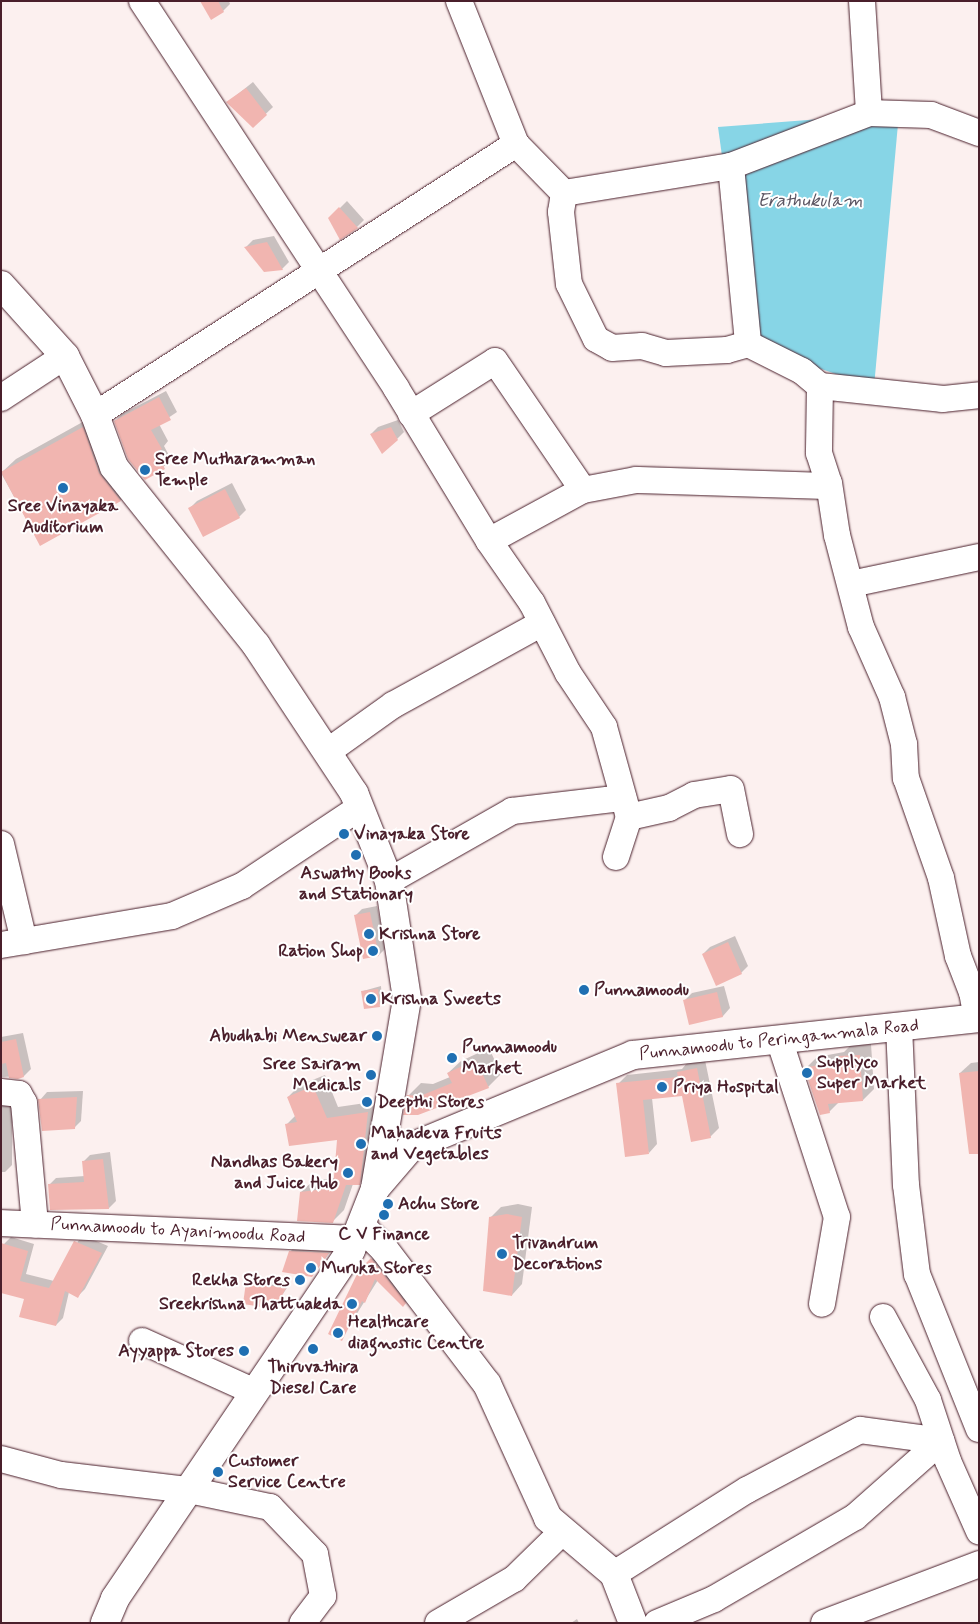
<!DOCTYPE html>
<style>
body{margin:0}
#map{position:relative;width:980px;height:1624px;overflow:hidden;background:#fcf0ef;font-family:Mynerve,sans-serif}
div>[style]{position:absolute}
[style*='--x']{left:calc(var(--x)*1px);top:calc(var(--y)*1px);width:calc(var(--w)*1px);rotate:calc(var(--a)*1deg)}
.water>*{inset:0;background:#87d5e6}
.shadow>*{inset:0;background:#0003}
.building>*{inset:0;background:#f1b5b0}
.roads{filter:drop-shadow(0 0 1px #4a1f2b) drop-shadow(0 0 1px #4a1f2b)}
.minor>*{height:26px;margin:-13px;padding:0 13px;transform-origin:13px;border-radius:13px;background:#fff}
.major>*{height:28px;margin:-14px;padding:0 14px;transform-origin:14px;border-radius:14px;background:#fff}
.dots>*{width:14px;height:14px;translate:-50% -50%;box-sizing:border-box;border:2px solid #fff;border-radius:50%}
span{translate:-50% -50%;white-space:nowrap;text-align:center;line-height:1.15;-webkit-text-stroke:4px #fff;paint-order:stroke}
.poi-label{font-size:18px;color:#4a1f2b;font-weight:700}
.left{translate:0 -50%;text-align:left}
.right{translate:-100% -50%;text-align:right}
.street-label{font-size:18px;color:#4a1f2b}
.water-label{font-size:19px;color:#5c5663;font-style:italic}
.frame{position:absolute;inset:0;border:2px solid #4a1f2b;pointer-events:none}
</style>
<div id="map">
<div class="water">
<div style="clip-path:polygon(899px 113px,874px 387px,748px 344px,718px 127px)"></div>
</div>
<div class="shadow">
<div style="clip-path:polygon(201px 1px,229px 1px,230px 4px,223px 11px)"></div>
<div style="clip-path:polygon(253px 82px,273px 107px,253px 126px,228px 102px)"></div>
<div style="clip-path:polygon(347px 201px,364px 220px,357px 227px,330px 218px)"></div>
<div style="clip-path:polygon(274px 236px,289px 262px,282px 269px,246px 247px,253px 240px)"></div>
<div style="clip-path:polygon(166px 391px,177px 412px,159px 424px,168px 441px,164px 446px,172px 461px,145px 479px,115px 421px,122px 414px)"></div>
<div style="clip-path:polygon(97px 414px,135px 486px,121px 500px,40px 544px,1px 473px,16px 459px)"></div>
<div style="clip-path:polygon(398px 420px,404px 432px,397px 439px,371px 434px,378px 427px)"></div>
<div style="clip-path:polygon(232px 483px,246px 510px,239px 517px,190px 508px,197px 501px)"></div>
<div style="clip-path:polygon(377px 906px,386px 948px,379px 955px,355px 916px,362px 909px)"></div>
<div style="clip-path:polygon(735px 936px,748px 966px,741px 973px,703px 954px,710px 947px)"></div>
<div style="clip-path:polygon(381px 986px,382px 1002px,379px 1005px,363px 991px)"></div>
<div style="clip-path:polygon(724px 986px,730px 1008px,723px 1016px,690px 1024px,684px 1001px,692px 993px)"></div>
<div style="clip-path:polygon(23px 1033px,31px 1069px,24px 1076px,1px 1077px,1px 1037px)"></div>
<div style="clip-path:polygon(871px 1044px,874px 1089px,863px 1100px,839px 1102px,829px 1112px,806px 1068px,817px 1057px,844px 1052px,850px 1046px)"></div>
<div style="clip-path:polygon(489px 1048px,501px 1074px,488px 1087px,417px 1114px,408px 1096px,421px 1083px,433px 1084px,450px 1077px,448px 1073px,461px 1061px)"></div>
<div style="clip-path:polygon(705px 1060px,719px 1128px,710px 1137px,683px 1095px,652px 1098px,657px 1144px,649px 1153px,618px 1084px,627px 1075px,682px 1069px,687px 1063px)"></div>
<div style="clip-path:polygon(979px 1062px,979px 1137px,960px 1073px,971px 1063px)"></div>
<div style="clip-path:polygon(325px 1075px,338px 1107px,379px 1101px,371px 1172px,359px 1184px,353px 1184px,344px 1210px,332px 1222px,301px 1192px,313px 1181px,335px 1178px,338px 1138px,287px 1124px,296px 1115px,288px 1097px,300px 1085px)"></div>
<div style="clip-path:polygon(83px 1091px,81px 1121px,74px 1128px,40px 1100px,47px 1092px)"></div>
<div style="clip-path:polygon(1px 1098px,16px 1101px,18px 1118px,12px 1123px,12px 1165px,5px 1172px,1px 1172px)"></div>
<div style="clip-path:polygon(110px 1152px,116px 1201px,109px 1208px,49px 1185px,56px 1178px,85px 1176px,83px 1162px,90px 1155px)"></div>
<div style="clip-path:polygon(518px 1204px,532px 1207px,522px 1284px,512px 1295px,490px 1218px,501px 1207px)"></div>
<div style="clip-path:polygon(82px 1235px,108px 1246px,85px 1289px,78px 1296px,69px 1292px,63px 1318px,56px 1325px,25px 1298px,4px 1244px,11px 1237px,34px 1244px,26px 1274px,54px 1281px)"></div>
<div style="clip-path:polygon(297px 1244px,335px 1246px,312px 1275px,290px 1252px)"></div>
<div style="clip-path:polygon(379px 1252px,412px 1295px,403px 1305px,378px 1280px,341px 1339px,360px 1271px)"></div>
<div style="clip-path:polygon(254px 1276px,291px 1282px,274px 1307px,247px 1283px)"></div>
<div style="clip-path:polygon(577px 1619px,579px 1623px,571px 1623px)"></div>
</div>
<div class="building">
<div style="clip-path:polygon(200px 1px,218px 1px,224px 12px,211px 20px)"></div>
<div style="clip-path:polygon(246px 88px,267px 115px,253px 128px,226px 102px)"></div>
<div style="clip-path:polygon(339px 207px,358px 228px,340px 240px,328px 218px)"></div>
<div style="clip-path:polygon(267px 242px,283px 270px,264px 272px,244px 247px)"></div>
<div style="clip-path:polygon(159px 397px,171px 420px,151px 430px,162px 449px,156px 452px,165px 469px,145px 480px,128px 459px,114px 421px)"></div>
<div style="clip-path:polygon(83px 427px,99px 473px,121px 501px,40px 546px,1px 472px)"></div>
<div style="clip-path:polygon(391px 427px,398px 440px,382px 454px,370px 434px)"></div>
<div style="clip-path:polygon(225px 489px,240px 518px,203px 537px,188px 508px)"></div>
<div style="clip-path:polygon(370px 912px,379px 956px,363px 959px,354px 915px)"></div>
<div style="clip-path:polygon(728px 942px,742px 974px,716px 986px,702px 954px)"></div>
<div style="clip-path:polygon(378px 989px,380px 1007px,364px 1009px,361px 991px)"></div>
<div style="clip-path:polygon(717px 992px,723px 1017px,689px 1025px,683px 1000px)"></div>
<div style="clip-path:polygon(16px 1039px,24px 1077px,18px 1079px,9px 1078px,6px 1063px,1px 1064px,1px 1042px)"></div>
<div style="clip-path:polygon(860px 1055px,863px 1101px,828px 1104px,830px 1113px,820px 1115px,804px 1068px,838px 1061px,838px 1056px)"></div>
<div style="clip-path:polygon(476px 1060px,489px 1088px,418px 1115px,403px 1115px,407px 1095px,420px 1096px,452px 1083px,447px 1073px)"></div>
<div style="clip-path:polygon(697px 1068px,711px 1138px,691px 1142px,682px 1096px,643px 1100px,649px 1154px,625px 1157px,616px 1083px,678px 1077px,677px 1072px)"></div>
<div style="clip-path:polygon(979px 1071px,979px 1154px,969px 1154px,959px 1073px)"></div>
<div style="clip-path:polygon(313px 1086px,327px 1118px,368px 1112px,360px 1185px,346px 1185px,333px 1223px,297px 1221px,300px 1192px,333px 1188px,337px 1140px,289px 1146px,285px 1124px,297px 1122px,287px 1097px)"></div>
<div style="clip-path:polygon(77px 1097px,75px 1129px,42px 1131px,38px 1099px)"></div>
<div style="clip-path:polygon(103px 1159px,109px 1209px,50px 1210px,48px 1184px,84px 1182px,82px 1161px)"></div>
<div style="clip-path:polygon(507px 1214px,522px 1217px,512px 1296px,483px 1291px,489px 1217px)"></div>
<div style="clip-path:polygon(74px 1241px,102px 1253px,78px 1298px,65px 1291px,56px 1326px,19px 1317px,24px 1299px,1px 1293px,1px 1243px,28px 1251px,20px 1281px,49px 1288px)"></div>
<div style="clip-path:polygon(289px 1251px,329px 1253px,312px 1277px,282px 1272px)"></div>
<div style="clip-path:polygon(371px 1258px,406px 1303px,403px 1307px,375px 1279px,365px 1303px,362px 1301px,342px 1341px,328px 1334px,359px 1270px)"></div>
<div style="clip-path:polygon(246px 1282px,286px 1288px,275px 1309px,243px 1304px)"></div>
</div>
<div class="roads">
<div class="minor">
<div style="--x:142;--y:1;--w:463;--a:56.7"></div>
<div style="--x:396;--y:388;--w:179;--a:58.7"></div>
<div style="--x:489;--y:541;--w:107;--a:-28.5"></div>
<div style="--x:583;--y:490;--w:54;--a:-10.7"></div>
<div style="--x:636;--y:480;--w:193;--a:1.8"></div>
<div style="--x:459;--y:1;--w:154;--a:68.3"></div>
<div style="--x:516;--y:144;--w:69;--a:45.6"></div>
<div style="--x:564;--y:193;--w:169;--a:-9.2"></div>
<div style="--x:731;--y:166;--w:148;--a:-21"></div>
<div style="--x:862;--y:1;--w:112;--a:86.4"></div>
<div style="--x:869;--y:113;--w:62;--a:1.8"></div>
<div style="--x:931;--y:115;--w:51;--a:20.6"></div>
<div style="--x:731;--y:166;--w:179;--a:84.5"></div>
<div style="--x:564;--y:193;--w:19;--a:99"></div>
<div style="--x:561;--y:212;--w:72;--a:83.7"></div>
<div style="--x:569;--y:284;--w:61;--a:63.9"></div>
<div style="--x:596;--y:339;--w:18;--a:29"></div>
<div style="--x:612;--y:348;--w:30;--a:-4"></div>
<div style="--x:642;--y:346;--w:25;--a:16"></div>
<div style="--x:666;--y:353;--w:61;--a:-2.8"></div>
<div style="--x:727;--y:350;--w:22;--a:-16"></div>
<div style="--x:748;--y:344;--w:60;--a:26.6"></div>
<div style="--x:802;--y:371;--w:23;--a:40"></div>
<div style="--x:820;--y:386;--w:67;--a:90.9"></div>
<div style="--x:819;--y:453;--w:32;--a:72"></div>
<div style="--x:829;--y:483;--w:53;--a:81.3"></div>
<div style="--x:837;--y:535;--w:95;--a:75.4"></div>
<div style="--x:861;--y:627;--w:77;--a:66.1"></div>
<div style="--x:892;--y:697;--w:49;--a:75.7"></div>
<div style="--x:904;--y:744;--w:34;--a:87"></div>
<div style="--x:906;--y:778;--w:106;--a:70.7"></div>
<div style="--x:941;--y:878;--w:80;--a:77.7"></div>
<div style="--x:958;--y:956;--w:39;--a:69"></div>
<div style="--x:972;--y:992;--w:26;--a:79"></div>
<div style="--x:820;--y:386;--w:124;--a:6"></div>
<div style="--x:943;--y:399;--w:36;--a:-6"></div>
<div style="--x:1;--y:398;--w:77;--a:-33.3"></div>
<div style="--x:411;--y:414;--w:99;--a:-32.2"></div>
<div style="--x:495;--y:361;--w:156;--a:55.7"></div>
<div style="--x:95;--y:415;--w:501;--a:-32.77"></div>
<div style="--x:489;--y:541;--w:75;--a:55.3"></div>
<div style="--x:532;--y:603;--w:79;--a:62.8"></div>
<div style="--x:568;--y:673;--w:65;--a:56.3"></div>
<div style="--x:604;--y:727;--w:93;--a:74.5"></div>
<div style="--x:629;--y:817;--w:41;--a:-12.7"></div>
<div style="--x:669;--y:808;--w:28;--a:-27"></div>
<div style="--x:694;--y:795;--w:37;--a:-9"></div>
<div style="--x:731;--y:789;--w:46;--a:78.7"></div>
<div style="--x:851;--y:584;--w:131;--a:-11.9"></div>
<div style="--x:327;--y:752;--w:81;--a:-35.5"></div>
<div style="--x:393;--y:705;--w:170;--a:-28.8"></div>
<div style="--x:1;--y:844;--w:100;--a:76.7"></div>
<div style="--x:616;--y:857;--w:42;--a:-72"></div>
<div style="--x:389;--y:881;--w:142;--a:-29.6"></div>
<div style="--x:512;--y:811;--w:112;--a:-6.7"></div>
<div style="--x:1;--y:945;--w:173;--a:-9.6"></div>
<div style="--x:172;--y:916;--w:76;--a:-23.2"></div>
<div style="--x:242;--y:886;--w:141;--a:-33.7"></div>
<div style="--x:899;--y:1026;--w:159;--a:87.5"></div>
<div style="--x:906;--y:1185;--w:90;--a:83"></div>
<div style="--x:917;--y:1274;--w:167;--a:68.2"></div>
<div style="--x:779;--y:1039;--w:187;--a:72"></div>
<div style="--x:837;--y:1217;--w:88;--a:99.8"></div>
<div style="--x:1;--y:1092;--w:18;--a:6"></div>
<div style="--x:19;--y:1094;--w:10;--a:61"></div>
<div style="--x:24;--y:1103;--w:122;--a:84.8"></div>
<div style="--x:1;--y:1223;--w:353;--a:2.6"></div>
<div style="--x:883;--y:1317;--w:94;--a:61.5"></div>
<div style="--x:928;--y:1400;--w:64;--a:71.8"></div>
<div style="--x:948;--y:1461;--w:77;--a:66.1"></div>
<div style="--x:142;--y:1341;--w:124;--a:24.3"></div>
<div style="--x:1;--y:1459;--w:62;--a:14.9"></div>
<div style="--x:61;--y:1475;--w:129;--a:6.7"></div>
<div style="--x:189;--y:1490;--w:83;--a:11.9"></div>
<div style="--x:270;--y:1507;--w:65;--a:46.2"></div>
<div style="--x:315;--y:1554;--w:43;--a:79.2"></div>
<div style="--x:323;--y:1596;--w:34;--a:127"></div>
<div style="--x:614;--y:1574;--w:157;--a:-32.3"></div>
<div style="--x:747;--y:1490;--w:128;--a:-28"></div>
<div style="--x:860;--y:1430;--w:82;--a:7.7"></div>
<div style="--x:438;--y:1623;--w:88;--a:-30.1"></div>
<div style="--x:514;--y:1579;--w:69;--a:-44.4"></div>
<div style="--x:657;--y:1623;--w:62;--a:-22.8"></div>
<div style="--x:714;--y:1599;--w:163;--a:-30.2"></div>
<div style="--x:855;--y:1517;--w:115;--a:-41.5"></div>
<div style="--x:824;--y:1623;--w:166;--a:-20.8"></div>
</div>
<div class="major">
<div style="--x:1;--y:285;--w:96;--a:48"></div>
<div style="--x:65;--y:356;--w:66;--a:63"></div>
<div style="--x:95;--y:415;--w:55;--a:69.9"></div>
<div style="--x:114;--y:467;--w:228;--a:51.4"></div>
<div style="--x:256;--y:645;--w:178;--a:56.5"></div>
<div style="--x:354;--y:793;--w:95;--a:68.3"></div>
<div style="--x:389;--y:881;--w:119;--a:81.3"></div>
<div style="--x:407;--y:999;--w:193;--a:99.6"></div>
<div style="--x:375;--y:1189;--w:66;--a:111.5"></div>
<div style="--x:351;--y:1250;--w:421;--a:124.1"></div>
<div style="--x:115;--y:1599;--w:26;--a:113"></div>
<div style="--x:375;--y:1189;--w:55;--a:-49.4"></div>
<div style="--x:411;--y:1147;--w:240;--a:-22.5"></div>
<div style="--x:633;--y:1055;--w:348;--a:-6.1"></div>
<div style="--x:361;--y:1226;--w:33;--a:45"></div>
<div style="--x:384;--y:1249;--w:170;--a:52.7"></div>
<div style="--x:487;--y:1384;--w:147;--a:65.5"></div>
<div style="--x:548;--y:1518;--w:87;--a:40.3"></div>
<div style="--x:614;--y:1574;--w:53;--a:68.8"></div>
</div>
</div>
<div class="dots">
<div style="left:145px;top:470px;background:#1f6fb2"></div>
<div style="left:63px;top:488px;background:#1f6fb2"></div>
<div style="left:344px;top:834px;background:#1f6fb2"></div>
<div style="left:356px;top:855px;background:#1f6fb2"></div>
<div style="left:369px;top:934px;background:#1f6fb2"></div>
<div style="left:373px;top:951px;background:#1f6fb2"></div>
<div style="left:584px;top:990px;background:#1f6fb2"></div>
<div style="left:371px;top:999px;background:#1f6fb2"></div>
<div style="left:377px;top:1036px;background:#1f6fb2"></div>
<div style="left:452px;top:1058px;background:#1f6fb2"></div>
<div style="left:807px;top:1073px;background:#1f6fb2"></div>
<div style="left:371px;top:1075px;background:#1f6fb2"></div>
<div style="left:662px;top:1087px;background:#1f6fb2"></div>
<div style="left:367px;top:1102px;background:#1f6fb2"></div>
<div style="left:361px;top:1144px;background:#1f6fb2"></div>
<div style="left:348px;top:1173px;background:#1f6fb2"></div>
<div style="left:388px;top:1204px;background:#1f6fb2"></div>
<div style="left:384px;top:1215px;background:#1f6fb2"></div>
<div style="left:502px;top:1254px;background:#1f6fb2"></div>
<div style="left:311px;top:1268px;background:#1f6fb2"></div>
<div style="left:300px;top:1280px;background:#1f6fb2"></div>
<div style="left:352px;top:1304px;background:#1f6fb2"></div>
<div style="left:338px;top:1333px;background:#1f6fb2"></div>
<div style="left:313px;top:1349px;background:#1f6fb2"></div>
<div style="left:244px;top:1351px;background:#1f6fb2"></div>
<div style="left:218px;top:1472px;background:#1f6fb2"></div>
</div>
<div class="poi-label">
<span class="left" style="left:155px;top:470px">Sree Mutharamman<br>Temple</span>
<span style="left:63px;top:517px">Sree Vinayaka<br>Auditorium</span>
<span class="left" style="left:354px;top:834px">Vinayaka Store</span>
<span style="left:356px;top:884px">Aswathy Books<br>and Stationary</span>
<span class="left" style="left:379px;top:934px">Krishna Store</span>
<span class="right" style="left:363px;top:951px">Ration Shop</span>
<span class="left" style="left:594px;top:990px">Punnamoodu</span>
<span class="left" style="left:381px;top:999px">Krishna Sweets</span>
<span class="right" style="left:367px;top:1036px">Abudhabi Menswear</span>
<span class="left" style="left:462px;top:1058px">Punnamoodu<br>Market</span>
<span class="left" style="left:817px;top:1073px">Supplyco<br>Super Market</span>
<span class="right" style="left:361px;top:1075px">Sree Sairam<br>Medicals</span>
<span class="left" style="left:673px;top:1087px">Priya Hospital</span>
<span class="left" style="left:377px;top:1102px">Deepthi Stores</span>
<span class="left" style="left:371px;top:1144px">Mahadeva Fruits<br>and Vegetables</span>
<span class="right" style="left:338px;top:1173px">Nandhas Bakery<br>and Juice Hub</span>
<span class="left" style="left:398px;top:1204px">Achu Store</span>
<span style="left:384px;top:1234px">C V Finance</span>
<span class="left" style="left:512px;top:1254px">Trivandrum<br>Decorations</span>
<span class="left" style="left:321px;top:1268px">Muruka Stores</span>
<span class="right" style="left:290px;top:1280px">Rekha Stores</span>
<span class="right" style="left:342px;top:1304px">Sreekrishna Thattuakda</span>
<span class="left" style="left:348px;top:1333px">Healthcare<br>diagnostic Centre</span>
<span class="right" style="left:234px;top:1351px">Ayyappa Stores</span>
<span style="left:313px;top:1378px">Thiruvathira<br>Diesel Care</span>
<span class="left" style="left:228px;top:1472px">Customer<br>Service Centre</span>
</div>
<div class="street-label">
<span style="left:779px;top:1040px;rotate:-6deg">Punnamoodu to Peringammala Road</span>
<span style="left:178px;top:1231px;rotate:3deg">Punnamoodu to Ayanimoodu Road</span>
</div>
<div class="water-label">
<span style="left:810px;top:201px">Erathukulam</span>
</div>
<div class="frame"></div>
</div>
